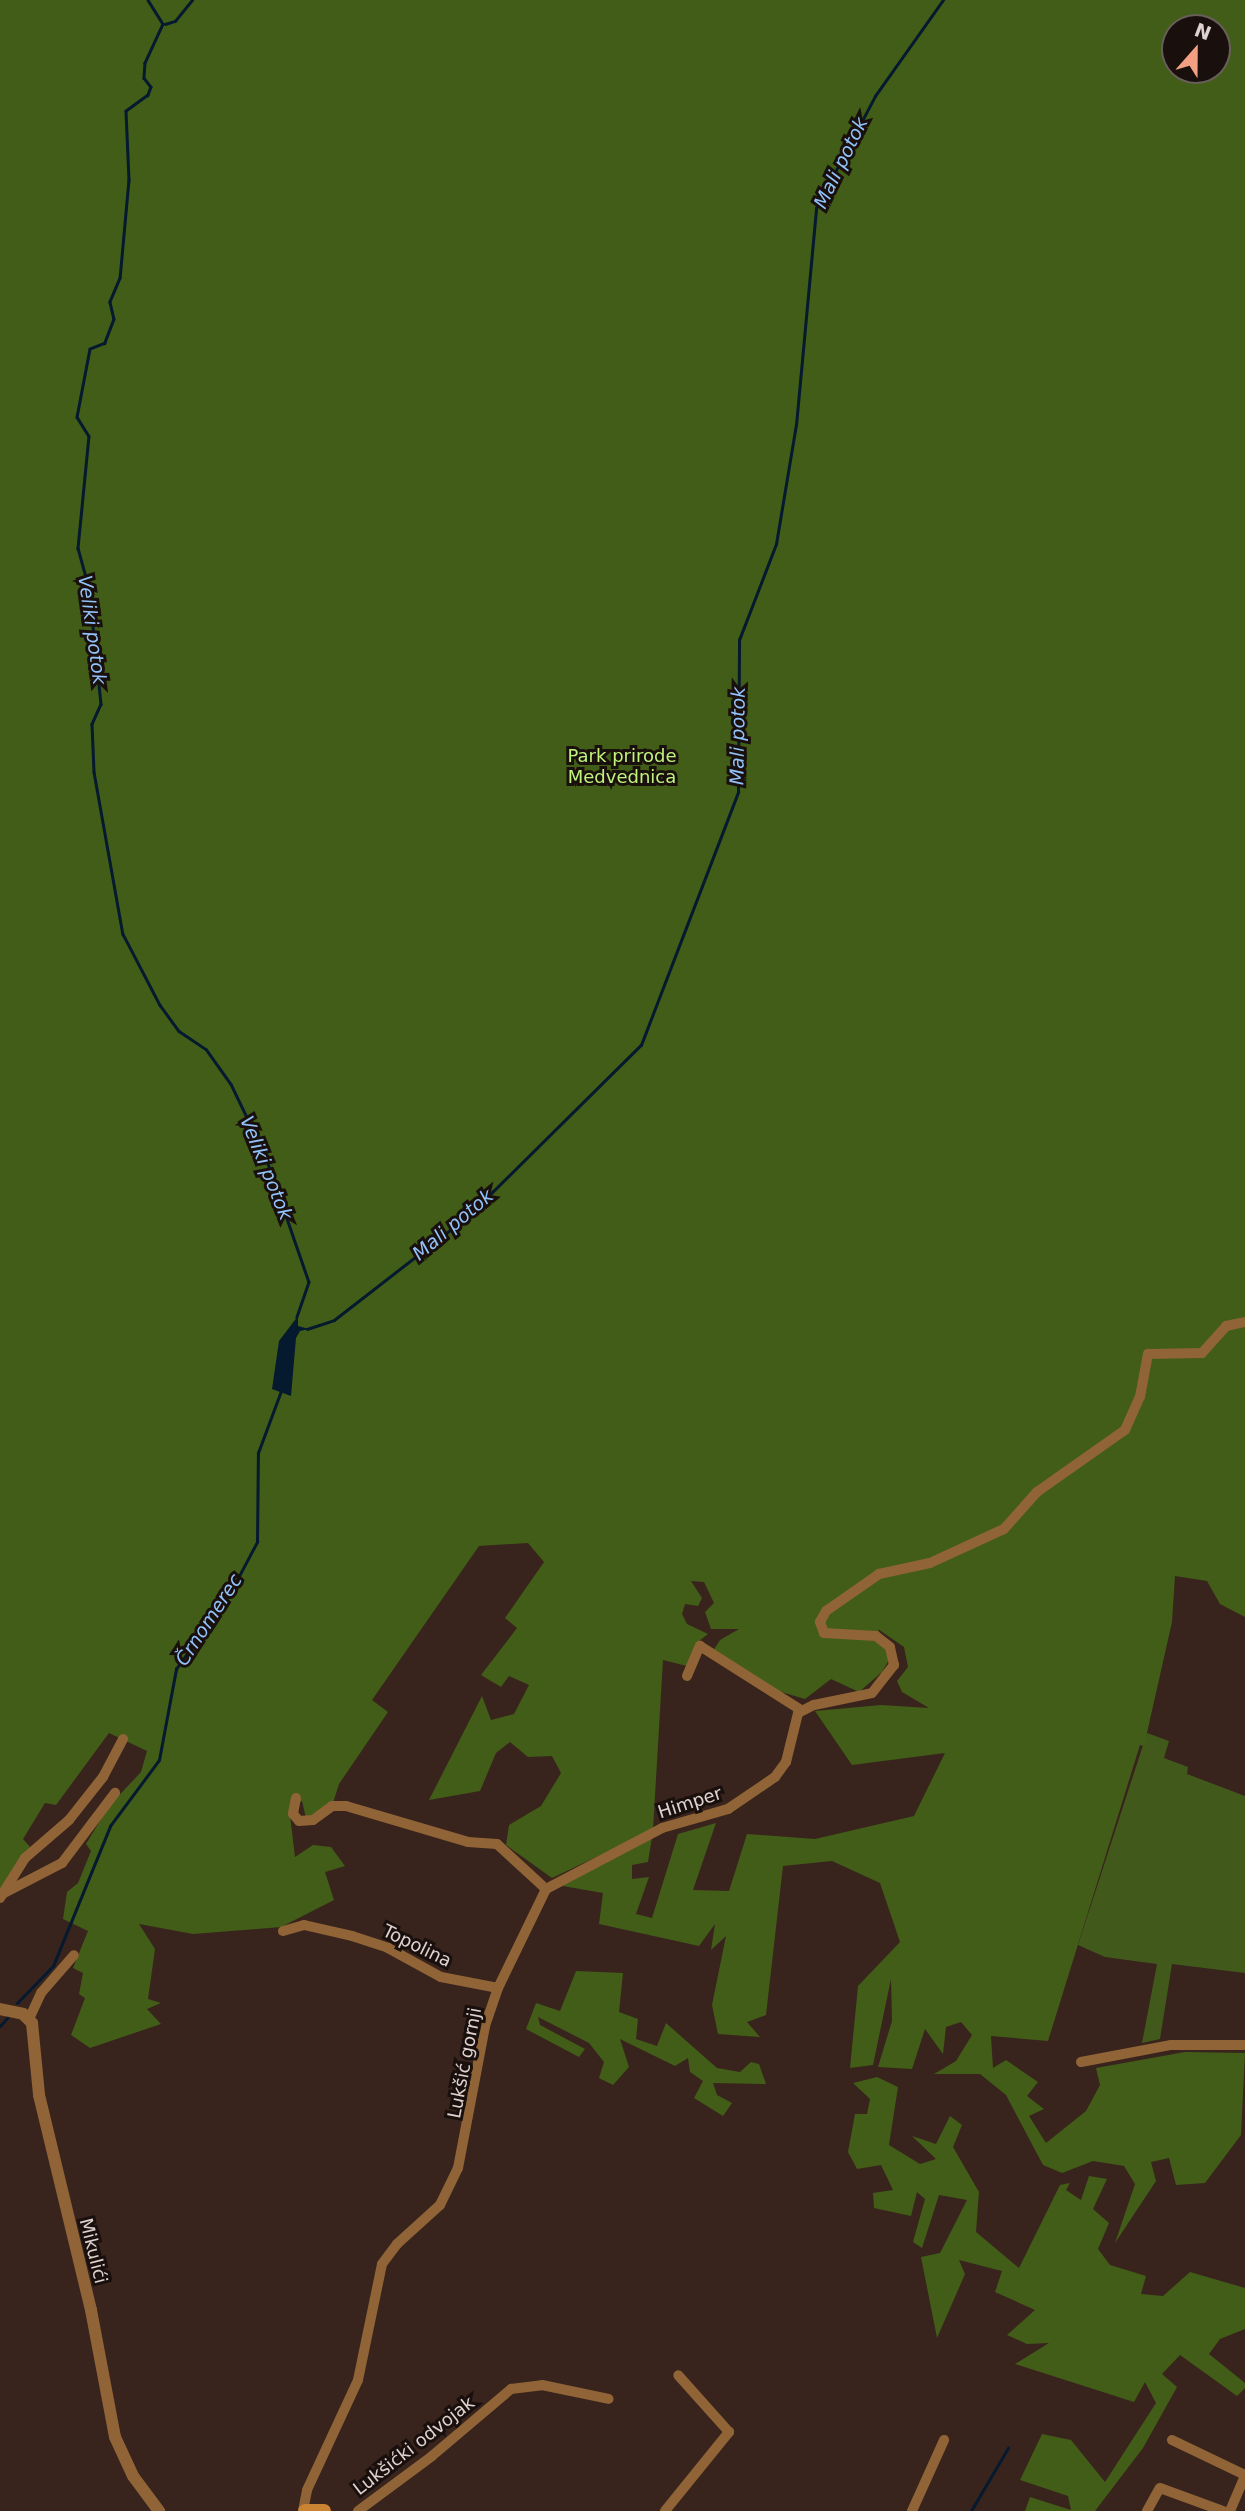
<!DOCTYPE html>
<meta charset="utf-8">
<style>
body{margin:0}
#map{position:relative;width:1245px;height:2511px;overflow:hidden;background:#38241d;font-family:"DejaVu Sans",sans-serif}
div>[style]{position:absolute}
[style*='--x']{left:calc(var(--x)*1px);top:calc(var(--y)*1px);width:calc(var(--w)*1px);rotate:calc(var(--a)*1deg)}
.green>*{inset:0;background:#415a1c}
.forest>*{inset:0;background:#415d17}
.water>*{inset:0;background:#05192f}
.stream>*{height:2.5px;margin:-1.25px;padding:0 1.25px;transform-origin:1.25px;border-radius:1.25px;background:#05192f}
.minor>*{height:10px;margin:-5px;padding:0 5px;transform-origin:5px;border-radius:5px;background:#906436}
.tertiary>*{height:12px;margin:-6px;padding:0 6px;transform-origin:6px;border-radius:6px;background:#906436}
.secondary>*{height:14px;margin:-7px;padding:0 7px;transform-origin:7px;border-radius:7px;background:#ca8333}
span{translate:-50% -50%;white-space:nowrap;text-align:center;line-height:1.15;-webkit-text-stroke:6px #19100d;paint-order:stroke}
.park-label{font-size:18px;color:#bff37d}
.street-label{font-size:18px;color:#e0d2ce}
.water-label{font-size:19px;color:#92c2fa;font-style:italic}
.north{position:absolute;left:1161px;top:14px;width:70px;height:70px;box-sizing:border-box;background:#19100d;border:2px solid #695e5a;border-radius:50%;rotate:21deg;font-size:19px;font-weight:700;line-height:28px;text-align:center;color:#e0d2ce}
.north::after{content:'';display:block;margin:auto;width:24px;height:32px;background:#f2a081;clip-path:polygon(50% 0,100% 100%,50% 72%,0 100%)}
</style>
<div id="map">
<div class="green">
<div style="clip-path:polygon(1147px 1733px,1169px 1741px,1164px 1758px,1188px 1767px,1187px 1774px,1245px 1796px,1245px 1973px,1172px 1964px,1160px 2039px,1142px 2043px,1157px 1964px,1105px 1957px,1078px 1945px)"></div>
</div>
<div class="forest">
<div style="clip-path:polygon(evenodd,0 0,1245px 0,1245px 1617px,1220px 1604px,1207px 1581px,1175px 1576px,1172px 1622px,1144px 1746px,1140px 1745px,1048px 2041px,991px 2036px,993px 2068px,1006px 2060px,1038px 2082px,1027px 2096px,1044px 2109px,1029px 2116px,1046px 2143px,1086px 2111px,1100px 2085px,1096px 2068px,1185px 2052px,1245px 2053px,1241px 2135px,1205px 2183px,1176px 2185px,1169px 2158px,1151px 2162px,1156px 2181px,1115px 2243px,1135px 2184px,1124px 2166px,1093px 2161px,1062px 2173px,1043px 2165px,1006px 2095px,980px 2074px,934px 2074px,956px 2061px,972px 2035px,961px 2022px,946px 2027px,943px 2054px,925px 2029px,912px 2069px,878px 2067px,892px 2021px,891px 1979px,873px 2065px,850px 2068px,858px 1986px,900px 1942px,880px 1883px,832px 1861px,783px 1866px,766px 2015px,747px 2022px,760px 2037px,718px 2034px,712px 2005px,726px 1936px,711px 1950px,715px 1924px,699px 1946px,599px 1924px,603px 1893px,557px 1885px,652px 1837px,648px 1862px,632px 1865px,632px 1879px,649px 1877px,636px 1914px,652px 1918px,678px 1834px,716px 1823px,693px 1890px,729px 1891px,747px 1834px,815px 1839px,914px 1816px,945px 1753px,852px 1765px,815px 1711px,881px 1705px,929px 1708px,902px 1692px,897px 1681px,908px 1667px,904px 1647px,878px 1629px,889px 1660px,882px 1672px,859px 1692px,831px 1679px,805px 1699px,778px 1691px,713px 1651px,720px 1640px,739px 1629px,711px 1629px,705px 1612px,714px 1603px,704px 1582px,691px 1581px,702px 1598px,698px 1606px,685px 1604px,682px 1614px,687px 1624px,708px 1634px,699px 1641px,687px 1666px,663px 1660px,653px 1830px,552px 1878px,506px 1845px,509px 1825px,541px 1806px,561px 1773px,552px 1756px,528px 1757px,510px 1742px,496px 1753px,480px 1791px,429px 1800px,482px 1696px,491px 1720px,514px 1714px,529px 1685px,509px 1676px,501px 1687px,481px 1675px,517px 1628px,505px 1618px,544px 1562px,528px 1543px,479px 1546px,372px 1700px,388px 1712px,339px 1784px,333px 1803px,306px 1818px,302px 1801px,289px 1807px,295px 1857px,313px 1845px,331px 1847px,345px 1866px,325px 1872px,334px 1900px,281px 1927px,193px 1934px,139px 1924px,155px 1949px,148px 1999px,161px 2003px,147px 2009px,161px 2024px,90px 2048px,71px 2035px,85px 1998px,79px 1994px,83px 1973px,73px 1968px,88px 1931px,63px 1919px,67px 1892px,78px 1883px,91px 1851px,86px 1844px,109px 1806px,141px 1772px,147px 1751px,109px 1733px,56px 1805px,45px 1803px,23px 1839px,30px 1847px,0 1891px,0 0,1175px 28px,1217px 28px,1217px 70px,1175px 70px,1175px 28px)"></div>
<div style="clip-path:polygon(576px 1971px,623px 1973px,619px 2012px,638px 2019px,636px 2039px,657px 2046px,666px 2023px,717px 2068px,740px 2072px,751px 2062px,759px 2064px,766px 2084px,713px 2083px,717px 2095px,732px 2103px,723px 2116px,694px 2098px,703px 2081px,690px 2072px,688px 2058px,675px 2066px,620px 2039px,629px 2067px,613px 2085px,599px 2078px,604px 2062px,589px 2043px,538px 2017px,540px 2025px,585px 2049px,579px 2057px,526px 2029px,536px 2003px,560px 2011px)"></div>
<div style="clip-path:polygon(877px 2077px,898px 2087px,889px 2145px,920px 2164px,936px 2159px,912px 2136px,936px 2144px,950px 2116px,962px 2125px,953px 2147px,979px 2192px,976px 2232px,1019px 2268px,1060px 2185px,1070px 2183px,1066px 2190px,1081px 2200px,1089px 2176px,1107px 2179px,1093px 2209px,1109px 2223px,1098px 2249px,1110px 2265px,1146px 2276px,1141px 2294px,1163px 2296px,1190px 2272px,1245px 2288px,1245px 2329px,1220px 2339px,1209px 2354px,1245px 2383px,1245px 2388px,1237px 2396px,1180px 2355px,1162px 2374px,1177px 2387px,1143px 2448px,1095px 2511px,1025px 2511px,1030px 2497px,1071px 2510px,1068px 2496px,1020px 2480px,1042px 2434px,1071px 2440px,1105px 2482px,1156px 2403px,1145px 2382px,1134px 2402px,1015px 2364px,1049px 2343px,1027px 2344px,1007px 2335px,1035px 2310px,995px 2292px,1002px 2271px,959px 2260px,965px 2274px,937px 2338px,921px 2257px,940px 2253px,967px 2200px,939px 2195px,922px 2248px,913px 2242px,925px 2199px,917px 2192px,911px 2216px,874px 2208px,873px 2193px,893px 2190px,881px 2165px,857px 2169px,848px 2152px,855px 2114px,867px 2114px,870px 2099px,853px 2083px)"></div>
</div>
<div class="water">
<div style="clip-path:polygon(298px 1316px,298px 1326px,309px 1329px,300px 1331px,296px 1338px,291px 1396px,272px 1389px,279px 1341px)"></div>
</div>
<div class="stream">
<div style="--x:148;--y:0;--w:28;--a:58"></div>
<div style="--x:163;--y:24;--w:43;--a:114.8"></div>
<div style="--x:145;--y:63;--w:15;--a:94"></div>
<div style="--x:144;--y:78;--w:11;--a:52"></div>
<div style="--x:151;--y:87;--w:9;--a:111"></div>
<div style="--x:148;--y:95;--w:27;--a:144"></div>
<div style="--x:126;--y:111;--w:69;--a:87.5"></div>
<div style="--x:129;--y:180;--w:98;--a:95.2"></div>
<div style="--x:120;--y:278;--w:26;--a:113"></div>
<div style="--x:110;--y:302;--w:17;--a:77"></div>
<div style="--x:114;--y:319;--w:26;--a:111"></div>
<div style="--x:105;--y:343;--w:16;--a:158"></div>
<div style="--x:90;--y:349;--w:69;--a:100.8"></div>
<div style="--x:77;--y:417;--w:22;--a:58"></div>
<div style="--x:89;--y:436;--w:113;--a:95.6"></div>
<div style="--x:78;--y:548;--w:41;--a:74.6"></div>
<div style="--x:89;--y:588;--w:117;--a:84.1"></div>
<div style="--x:101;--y:704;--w:22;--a:114"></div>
<div style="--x:92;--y:724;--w:48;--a:87.6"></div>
<div style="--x:94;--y:772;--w:165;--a:79.9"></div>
<div style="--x:123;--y:934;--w:80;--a:62.5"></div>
<div style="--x:160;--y:1005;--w:32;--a:54"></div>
<div style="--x:179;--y:1031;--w:32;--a:34"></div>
<div style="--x:206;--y:1049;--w:43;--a:54.5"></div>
<div style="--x:231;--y:1084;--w:79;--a:64.4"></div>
<div style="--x:265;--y:1155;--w:134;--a:70.9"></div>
<div style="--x:309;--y:1282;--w:37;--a:109"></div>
<div style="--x:165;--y:24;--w:10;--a:-17"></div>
<div style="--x:175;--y:21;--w:27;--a:-51"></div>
<div style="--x:307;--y:1329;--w:28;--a:-18"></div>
<div style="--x:334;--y:1320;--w:170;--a:-37.8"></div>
<div style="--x:468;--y:1216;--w:243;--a:-44.7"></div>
<div style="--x:641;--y:1045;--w:271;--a:-69"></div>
<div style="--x:738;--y:792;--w:152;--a:-89.6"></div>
<div style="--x:739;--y:640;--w:103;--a:-68.9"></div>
<div style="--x:776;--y:544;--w:121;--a:-80.5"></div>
<div style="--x:796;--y:425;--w:218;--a:-84.7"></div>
<div style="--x:816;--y:208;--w:127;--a:-62.2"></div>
<div style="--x:875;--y:96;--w:118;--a:-54.7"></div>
<div style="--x:17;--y:2003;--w:52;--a:-45.8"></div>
<div style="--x:53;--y:1966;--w:151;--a:-67.8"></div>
<div style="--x:110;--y:1826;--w:82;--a:-53.4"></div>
<div style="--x:159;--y:1760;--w:93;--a:-79.4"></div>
<div style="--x:176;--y:1669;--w:93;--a:-54.6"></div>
<div style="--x:230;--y:1593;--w:58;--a:-62.1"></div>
<div style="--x:257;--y:1542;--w:89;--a:-89.4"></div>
<div style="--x:258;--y:1453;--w:69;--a:-69.7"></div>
<div style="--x:0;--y:2026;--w:11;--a:-49"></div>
<div style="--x:971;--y:2511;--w:73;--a:-59.6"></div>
</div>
<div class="minor">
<div style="--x:687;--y:1676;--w:33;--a:-67"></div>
<div style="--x:700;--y:1646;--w:120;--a:32.4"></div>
<div style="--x:296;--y:1798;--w:16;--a:101"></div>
<div style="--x:293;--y:1814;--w:9;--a:49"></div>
<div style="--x:299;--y:1821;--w:14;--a:-4"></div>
<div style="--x:313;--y:1820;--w:24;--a:-36"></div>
<div style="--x:332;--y:1806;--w:14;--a:0"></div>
<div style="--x:346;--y:1806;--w:127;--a:16.4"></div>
<div style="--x:468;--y:1842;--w:29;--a:4"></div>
<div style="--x:497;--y:1844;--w:67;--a:42.6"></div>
<div style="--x:2;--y:1894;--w:68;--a:-27.3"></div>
<div style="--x:62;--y:1863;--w:88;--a:-52.9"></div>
<div style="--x:0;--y:1898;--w:47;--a:-58"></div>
<div style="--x:25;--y:1858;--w:58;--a:-40.8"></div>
<div style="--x:69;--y:1820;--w:55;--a:-51.7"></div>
<div style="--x:103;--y:1777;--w:43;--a:-62.2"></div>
<div style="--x:283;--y:1931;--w:22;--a:-16"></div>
<div style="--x:304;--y:1925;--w:49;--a:12.9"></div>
<div style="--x:352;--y:1936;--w:38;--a:18"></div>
<div style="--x:388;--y:1948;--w:60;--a:28.7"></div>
<div style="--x:441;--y:1977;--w:58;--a:10.9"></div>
<div style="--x:29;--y:2019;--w:29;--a:-65"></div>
<div style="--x:41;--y:1993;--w:50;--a:-49"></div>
<div style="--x:1081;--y:2062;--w:92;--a:-10.7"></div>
<div style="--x:1171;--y:2045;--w:74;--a:0"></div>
<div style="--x:1172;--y:2440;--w:81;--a:25.6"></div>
<div style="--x:303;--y:2511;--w:21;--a:-79"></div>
<div style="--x:307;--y:2490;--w:121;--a:-65.1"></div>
<div style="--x:358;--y:2380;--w:118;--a:-78.3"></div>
<div style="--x:382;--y:2264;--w:25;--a:-53"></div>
<div style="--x:397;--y:2244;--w:58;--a:-42.2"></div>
<div style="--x:440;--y:2205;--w:41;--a:-64.1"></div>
<div style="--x:458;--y:2168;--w:145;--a:-79.2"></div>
<div style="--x:485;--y:2026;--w:40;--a:-71.1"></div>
<div style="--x:498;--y:1988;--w:110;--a:-64.1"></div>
<div style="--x:546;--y:1889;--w:131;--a:-27.7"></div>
<div style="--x:662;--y:1828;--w:69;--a:-16.1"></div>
<div style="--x:728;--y:1809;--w:57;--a:-34.2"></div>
<div style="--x:775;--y:1777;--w:19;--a:-54"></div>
<div style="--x:786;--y:1762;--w:50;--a:-76.2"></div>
<div style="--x:798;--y:1713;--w:18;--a:-27"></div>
<div style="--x:814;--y:1705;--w:59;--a:-11.7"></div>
<div style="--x:872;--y:1693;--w:36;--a:-52"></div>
<div style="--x:894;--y:1665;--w:18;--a:-103"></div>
<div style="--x:890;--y:1647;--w:18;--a:-142"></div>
<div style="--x:876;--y:1636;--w:52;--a:-176.7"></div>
<div style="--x:824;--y:1633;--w:12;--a:-110"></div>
<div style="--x:820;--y:1622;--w:13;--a:-61"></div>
<div style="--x:826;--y:1611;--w:65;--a:-34.9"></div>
<div style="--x:879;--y:1574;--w:52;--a:-12.2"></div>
<div style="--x:930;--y:1563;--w:81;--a:-24.7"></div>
<div style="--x:1004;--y:1529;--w:50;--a:-48.3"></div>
<div style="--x:1037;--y:1492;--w:108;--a:-35.2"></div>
<div style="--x:1125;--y:1430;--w:36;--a:-66"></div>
<div style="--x:1140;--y:1397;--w:44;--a:-79.5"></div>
<div style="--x:1148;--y:1354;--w:54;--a:-1.1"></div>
<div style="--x:1202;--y:1353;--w:36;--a:-48"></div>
<div style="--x:1226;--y:1326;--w:19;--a:-12"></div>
<div style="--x:358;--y:2511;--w:92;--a:-36.6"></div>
<div style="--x:432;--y:2456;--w:104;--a:-40.3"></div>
<div style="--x:511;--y:2389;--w:31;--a:-7"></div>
<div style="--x:542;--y:2385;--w:68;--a:11.8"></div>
<div style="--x:665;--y:2511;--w:102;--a:-51"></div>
<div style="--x:729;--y:2432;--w:76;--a:-131.8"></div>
<div style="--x:912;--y:2511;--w:78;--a:-65.7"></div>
<div style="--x:1147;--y:2511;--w:26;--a:-61"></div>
<div style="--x:1160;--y:2488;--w:67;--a:20.1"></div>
<div style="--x:1230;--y:2511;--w:39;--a:-67"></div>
</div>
<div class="tertiary">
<div style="--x:0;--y:2009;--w:24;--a:12"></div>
<div style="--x:23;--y:2014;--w:13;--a:45"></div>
<div style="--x:32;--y:2023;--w:72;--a:84.4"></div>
<div style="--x:39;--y:2095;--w:221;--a:76.4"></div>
<div style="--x:91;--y:2310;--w:129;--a:79.3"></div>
<div style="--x:115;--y:2437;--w:43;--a:65.2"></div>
<div style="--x:133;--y:2476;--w:44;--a:53.4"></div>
</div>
<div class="secondary">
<div style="--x:305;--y:2511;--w:19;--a:0"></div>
</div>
<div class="park-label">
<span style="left:622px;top:767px">Park prirode<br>Medvednica</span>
</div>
<div class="street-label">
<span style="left:690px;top:1803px;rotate:-18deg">Himper</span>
<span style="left:417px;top:1946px;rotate:26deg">Topolina</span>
<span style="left:465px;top:2063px;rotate:-79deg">Lukšić gornji</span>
<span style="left:93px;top:2251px;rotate:76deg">Mikulići</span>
<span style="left:414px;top:2446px;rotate:-38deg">Lukšićki odvojak</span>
</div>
<div class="water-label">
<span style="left:841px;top:163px;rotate:-64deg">Mali potok</span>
<span style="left:92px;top:630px;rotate:82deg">Veliki potok</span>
<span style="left:738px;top:736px;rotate:-89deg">Mali potok</span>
<span style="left:266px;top:1168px;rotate:68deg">Veliki potok</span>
<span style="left:453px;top:1225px;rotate:-40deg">Mali potok</span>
<span style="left:209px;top:1620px;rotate:-57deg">Črnomerec</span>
</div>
<div class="north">N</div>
</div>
